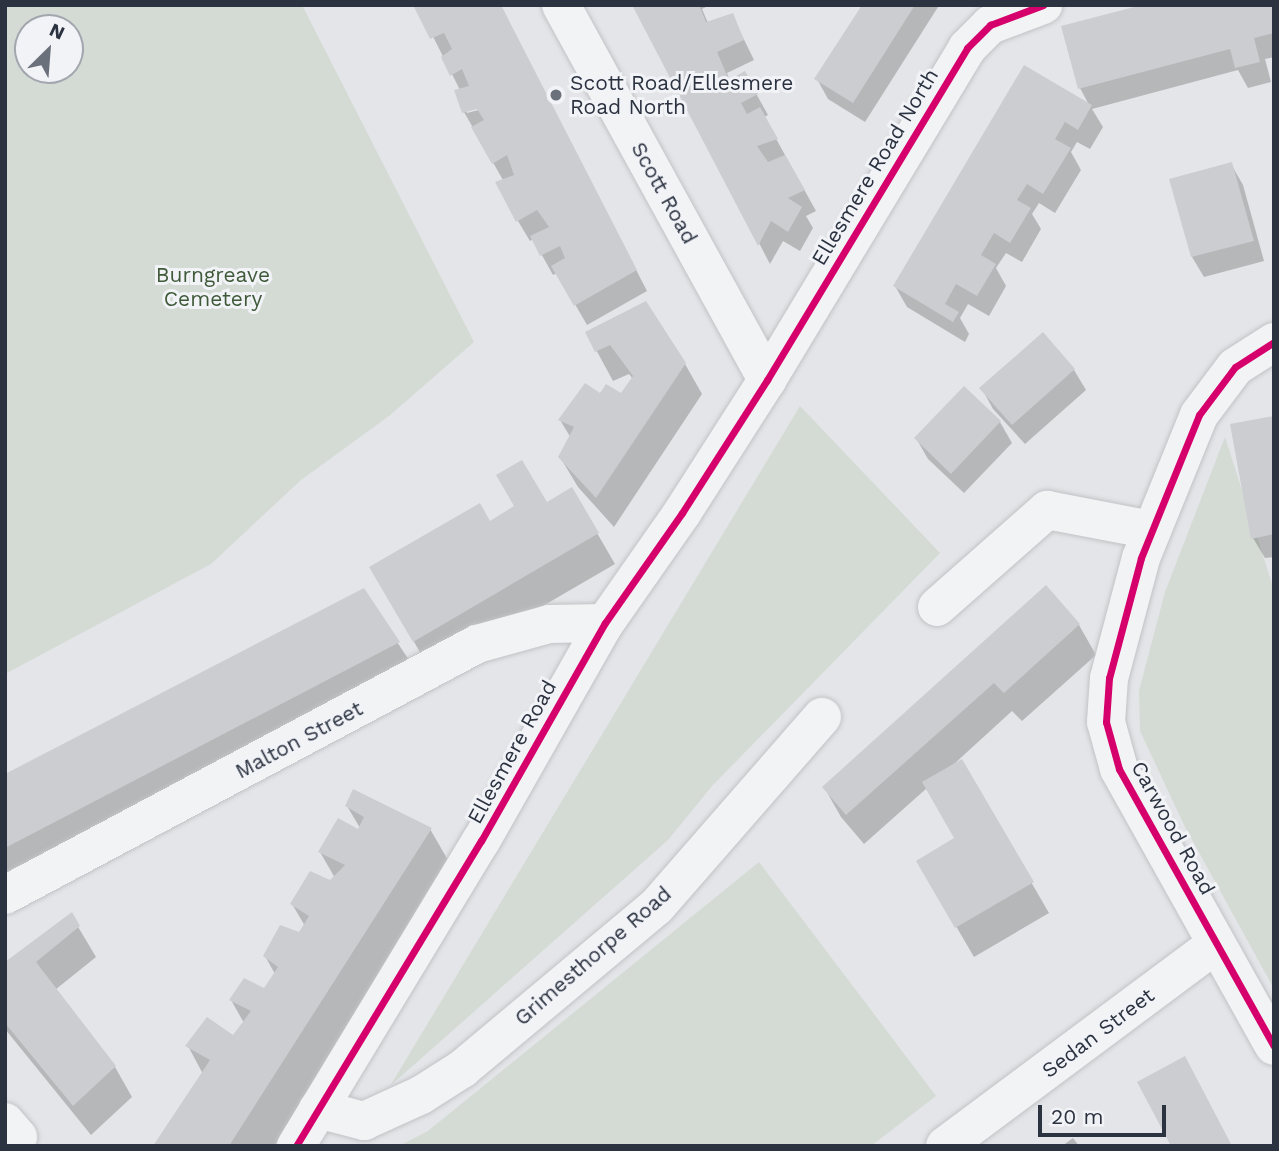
<!DOCTYPE html>
<style>
body{margin:0}
#map{position:relative;width:1279px;height:1151px;overflow:hidden;background:#e3e5e8;font-family:"Work Sans",sans-serif}
div>[style]{position:absolute}
[style*='--x']{left:calc(var(--x)*1px);top:calc(var(--y)*1px);width:calc(var(--w)*1px);rotate:calc(var(--a)*1deg)}
.green>*{inset:0;background:#d4dbd4}
.shadow>*{inset:0;background:#0003}
.building>*{inset:0;background:#cbcdd0}
.roads{filter:drop-shadow(0 0 2px #c1c3c6) drop-shadow(0 0 2px #c1c3c6)}
.street>*{height:38px;margin:-19px;padding:0 19px;transform-origin:19px;border-radius:19px;background:#f2f3f5}
.cycleway>*{height:7px;margin:-3.5px;padding:0 3.5px;transform-origin:3.5px;border-radius:3.5px;background:#d6006c}
.dots>*{width:19px;height:19px;translate:-50% -50%;box-sizing:border-box;border:4px solid #f1f3f7;border-radius:50%}
span{translate:-50% -50%;white-space:nowrap;text-align:center;line-height:1.15;-webkit-text-stroke:6px #f1f3f7;paint-order:stroke}
.poi-label{font-size:21px;color:#2b3240}
.left{translate:0 -50%;text-align:left}
.street-label{font-size:21px;color:#2b3240}
.park-label{font-size:21px;color:#3f5a39}
.frame{position:absolute;inset:0;border:7px solid #2b3240;pointer-events:none}
.north{position:absolute;left:14px;top:14px;width:70px;height:70px;box-sizing:border-box;background:#f1f3f7;border:2px solid #a2a6ae;border-radius:50%;rotate:25deg;font-size:19px;font-weight:700;line-height:28px;text-align:center;color:#2b3240}
.north::after{content:'';display:block;margin:auto;width:24px;height:32px;background:#6b717b;clip-path:polygon(50% 0,100% 100%,50% 72%,0 100%)}
.scale{position:absolute;left:1038px;top:1105px;width:128px;height:32px;box-sizing:border-box;border:4px solid #2b3240;border-top:0;padding-left:9px;font-size:21px;line-height:24px;white-space:nowrap;color:#2b3240;-webkit-text-stroke:5px #f1f3f7;paint-order:stroke}
</style>
<div id="map">
<div class="green">
<div style="clip-path:polygon(evenodd,5px 5px,302px 5px,474px 342px,389px 416px,301px 480px,211px 564px,5px 674px,5px 5px,28px 28px,70px 28px,70px 70px,28px 70px,28px 28px)"></div>
<div style="clip-path:polygon(800px 406px,940px 553px,712px 786px,668px 840px,390px 1086px)"></div>
<div style="clip-path:polygon(1225px 437px,1274px 590px,1274px 989px,1185px 827px,1140px 731px,1139px 691px,1165px 592px)"></div>
<div style="clip-path:polygon(759px 862px,936px 1096px,871px 1146px,399px 1146px,428px 1131px)"></div>
</div>
<div class="shadow">
<div style="clip-path:polygon(evenodd,417px 5px,500px 5px,647px 291px,587px 325px,557px 273px,553px 275px,533px 239px,530px 241px,518px 221px,503px 180px,464px 112px,460px 90px,417px 5px,486px 105px,486px 108px,467px 113px,466px 110px,486px 105px)"></div>
<div style="clip-path:polygon(634px 5px,710px 5px,702px 9px,708px 23px,732px 15px,754px 60px,727px 73px,730px 81px,745px 74px,768px 115px,764px 117px,816px 211px,806px 216px,813px 228px,800px 251px,783px 241px,770px 264px)"></div>
<div style="clip-path:polygon(864px 5px,938px 7px,865px 122px,828px 99px,817px 79px)"></div>
<div style="clip-path:polygon(1274px 5px,1274px 57px,1265px 59px,1271px 82px,1248px 88px,1238px 70px,1092px 109px,1103px 127px,1090px 149px,1077px 142px,1071px 152px,1081px 170px,1055px 213px,1039px 203px,1032px 214px,1041px 229px,1022px 262px,1006px 253px,996px 268px,1006px 286px,989px 316px,968px 304px,960px 318px,969px 334px,965px 342px,907px 307px,895px 286px,1025px 67px,1089px 105px,1080px 88px)"></div>
<div style="clip-path:polygon(1231px 164px,1243px 185px,1264px 261px,1204px 277px,1192px 257px)"></div>
<div style="clip-path:polygon(587px 333px,685px 364px,702px 394px,614px 527px,578px 487px,560px 457px,571px 438px,560px 420px,601px 396px,621px 395px,633px 379px,629px 374px,613px 381px)"></div>
<div style="clip-path:polygon(1074px 370px,1086px 390px,1025px 444px,993px 409px,982px 389px)"></div>
<div style="clip-path:polygon(1274px 418px,1274px 557px,1265px 558px,1253px 538px)"></div>
<div style="clip-path:polygon(1000px 422px,1012px 443px,964px 493px,928px 459px,916px 438px)"></div>
<div style="clip-path:polygon(572px 490px,615px 564px,431px 671px,371px 568px,546px 504px)"></div>
<div style="clip-path:polygon(1046px 588px,1079px 625px,1096px 655px,1022px 721px,1012px 711px,954px 764px,961px 761px,1049px 913px,974px 957px,918px 861px,956px 839px,927px 788px,864px 844px,841px 817px,824px 787px)"></div>
<div style="clip-path:polygon(363px 591px,411px 663px,5px 873px,5px 776px)"></div>
<div style="clip-path:polygon(347px 806px,430px 829px,452px 867px,274px 1146px,155px 1146px,203px 1074px,188px 1046px,234px 1037px,244px 1023px,231px 1000px,265px 990px,275px 974px,265px 956px,300px 934px,305px 926px,292px 904px,335px 878px,320px 852px,363px 833px)"></div>
<div style="clip-path:polygon(71px 915px,96px 957px,55px 990px,115px 1067px,132px 1097px,91px 1135px,5px 1029px,5px 965px)"></div>
<div style="clip-path:polygon(1073px 1138px,1079px 1146px,1062px 1146px)"></div>
</div>
<div class="building">
<div style="clip-path:polygon(418px 5px,501px 5px,637px 270px,574px 306px,551px 266px,565px 258px,560px 246px,540px 256px,530px 236px,549px 227px,537px 210px,516px 222px,495px 182px,514px 175px,507px 155px,492px 164px,471px 127px,484px 120px,477px 109px,462px 113px,454px 90px,469px 86px,462px 69px,450px 76px,441px 57px,452px 49px,444px 33px,430px 39px,414px 7px)"></div>
<div style="clip-path:polygon(632px 5px,699px 5px,706px 22px,733px 13px,744px 40px,717px 52px,729px 80px,745px 71px,758px 94px,741px 103px,747px 114px,760px 107px,778px 139px,757px 146px,768px 162px,785px 155px,805px 190px,788px 198px,802px 207px,788px 232px,771px 221px,758px 246px)"></div>
<div style="clip-path:polygon(862px 5px,915px 5px,853px 103px,814px 79px)"></div>
<div style="clip-path:polygon(1142px 5px,1274px 5px,1274px 33px,1254px 38px,1260px 62px,1235px 68px,1230px 49px,1078px 89px,1061px 26px)"></div>
<div style="clip-path:polygon(1024px 65px,1092px 105px,1078px 130px,1065px 122px,1055px 139px,1071px 148px,1043px 194px,1027px 184px,1017px 200px,1031px 208px,1010px 243px,994px 233px,981px 255px,996px 264px,977px 296px,956px 284px,945px 304px,959px 312px,953px 322px,893px 286px)"></div>
<div style="clip-path:polygon(1232px 162px,1254px 241px,1191px 257px,1169px 179px)"></div>
<div style="clip-path:polygon(646px 301px,686px 363px,596px 498px,558px 457px,574px 427px,558px 420px,585px 383px,600px 393px,606px 384px,621px 393px,633px 376px,610px 345px,595px 352px,585px 332px)"></div>
<div style="clip-path:polygon(1043px 332px,1075px 369px,1012px 425px,979px 388px)"></div>
<div style="clip-path:polygon(964px 386px,1001px 421px,951px 474px,914px 438px)"></div>
<div style="clip-path:polygon(1274px 416px,1274px 534px,1251px 539px,1230px 424px)"></div>
<div style="clip-path:polygon(522px 460px,547px 502px,572px 487px,599px 533px,413px 642px,369px 567px,480px 503px,490px 521px,514px 506px,496px 475px)"></div>
<div style="clip-path:polygon(1046px 585px,1080px 624px,1004px 693px,994px 683px,846px 815px,822px 787px)"></div>
<div style="clip-path:polygon(364px 588px,400px 642px,5px 848px,5px 774px)"></div>
<div style="clip-path:polygon(962px 759px,1034px 882px,955px 928px,916px 861px,954px 838px,922px 782px)"></div>
<div style="clip-path:polygon(353px 789px,432px 828px,229px 1146px,153px 1146px,210px 1060px,185px 1046px,207px 1017px,233px 1035px,251px 1011px,229px 1000px,244px 978px,264px 988px,278px 967px,263px 956px,280px 925px,299px 932px,309px 916px,290px 904px,310px 871px,330px 880px,345px 865px,318px 852px,338px 818px,358px 829px,364px 817px,345px 806px)"></div>
<div style="clip-path:polygon(72px 912px,80px 926px,36px 962px,116px 1066px,73px 1106px,5px 1023px,5px 962px)"></div>
<div style="clip-path:polygon(1185px 1056px,1232px 1146px,1171px 1146px,1137px 1082px)"></div>
</div>
<div class="roads">
<div class="street">
<div style="--x:561;--y:5;--w:428;--a:61.2"></div>
<div style="--x:1274;--y:342;--w:46;--a:147.3"></div>
<div style="--x:1235;--y:367;--w:60;--a:126.9"></div>
<div style="--x:1199;--y:415;--w:154;--a:112.1"></div>
<div style="--x:1141;--y:558;--w:124;--a:104.9"></div>
<div style="--x:1109;--y:678;--w:44;--a:93.9"></div>
<div style="--x:1106;--y:722;--w:49;--a:74.5"></div>
<div style="--x:1119;--y:769;--w:317;--a:60.8"></div>
<div style="--x:937;--y:607;--w:147;--a:-41.4"></div>
<div style="--x:1047;--y:510;--w:107;--a:10.8"></div>
<div style="--x:5;--y:895;--w:535;--a:-28"></div>
<div style="--x:477;--y:644;--w:75;--a:-15.5"></div>
<div style="--x:549;--y:624;--w:56;--a:-1"></div>
<div style="--x:318;--y:1109;--w:48;--a:14.6"></div>
<div style="--x:364;--y:1121;--w:63;--a:-24.5"></div>
<div style="--x:421;--y:1095;--w:49;--a:-32.4"></div>
<div style="--x:462;--y:1069;--w:254;--a:-39.9"></div>
<div style="--x:657;--y:906;--w:251;--a:-48.9"></div>
<div style="--x:5;--y:1122;--w:20;--a:49"></div>
<div style="--x:296;--y:1146;--w:357;--a:-58.8"></div>
<div style="--x:481;--y:841;--w:251;--a:-60.4"></div>
<div style="--x:605;--y:623;--w:134;--a:-55"></div>
<div style="--x:682;--y:513;--w:158;--a:-57.4"></div>
<div style="--x:767;--y:380;--w:388;--a:-58.9"></div>
<div style="--x:967;--y:48;--w:33;--a:-45"></div>
<div style="--x:990;--y:25;--w:57;--a:-20.7"></div>
<div style="--x:945;--y:1146;--w:338;--a:-36.7"></div>
</div>
</div>
<div class="cycleway">
<div style="--x:1274;--y:342;--w:46;--a:147.3"></div>
<div style="--x:1235;--y:367;--w:60;--a:126.9"></div>
<div style="--x:1199;--y:415;--w:154;--a:112.1"></div>
<div style="--x:1141;--y:558;--w:124;--a:104.9"></div>
<div style="--x:1109;--y:678;--w:44;--a:93.9"></div>
<div style="--x:1106;--y:722;--w:49;--a:74.5"></div>
<div style="--x:1119;--y:769;--w:317;--a:60.8"></div>
<div style="--x:296;--y:1146;--w:357;--a:-58.8"></div>
<div style="--x:481;--y:841;--w:251;--a:-60.4"></div>
<div style="--x:605;--y:623;--w:134;--a:-55"></div>
<div style="--x:682;--y:513;--w:158;--a:-57.4"></div>
<div style="--x:767;--y:380;--w:388;--a:-58.9"></div>
<div style="--x:967;--y:48;--w:33;--a:-45"></div>
<div style="--x:990;--y:25;--w:57;--a:-20.7"></div>
</div>
<div class="dots">
<div style="left:556px;top:95px;background:#6b717b"></div>
</div>
<div class="poi-label">
<span class="left" style="left:570px;top:95px">Scott Road/Ellesmere<br>Road North</span>
</div>
<div class="street-label">
<span style="left:875px;top:167px;rotate:-59deg">Ellesmere Road North</span>
<span style="left:664px;top:193px;rotate:61deg">Scott Road</span>
<span style="left:299px;top:740px;rotate:-28deg">Malton Street</span>
<span style="left:512px;top:752px;rotate:-61deg">Ellesmere Road</span>
<span style="left:1173px;top:828px;rotate:61deg">Carwood Road</span>
<span style="left:593px;top:956px;rotate:-41deg">Grimesthorpe Road</span>
<span style="left:1098px;top:1033px;rotate:-37deg">Sedan Street</span>
</div>
<div class="park-label">
<span style="left:213px;top:287px">Burngreave<br>Cemetery</span>
</div>
<div class="frame"></div>
<div class="north">N</div>
<div class="scale">20 m</div>
</div>
